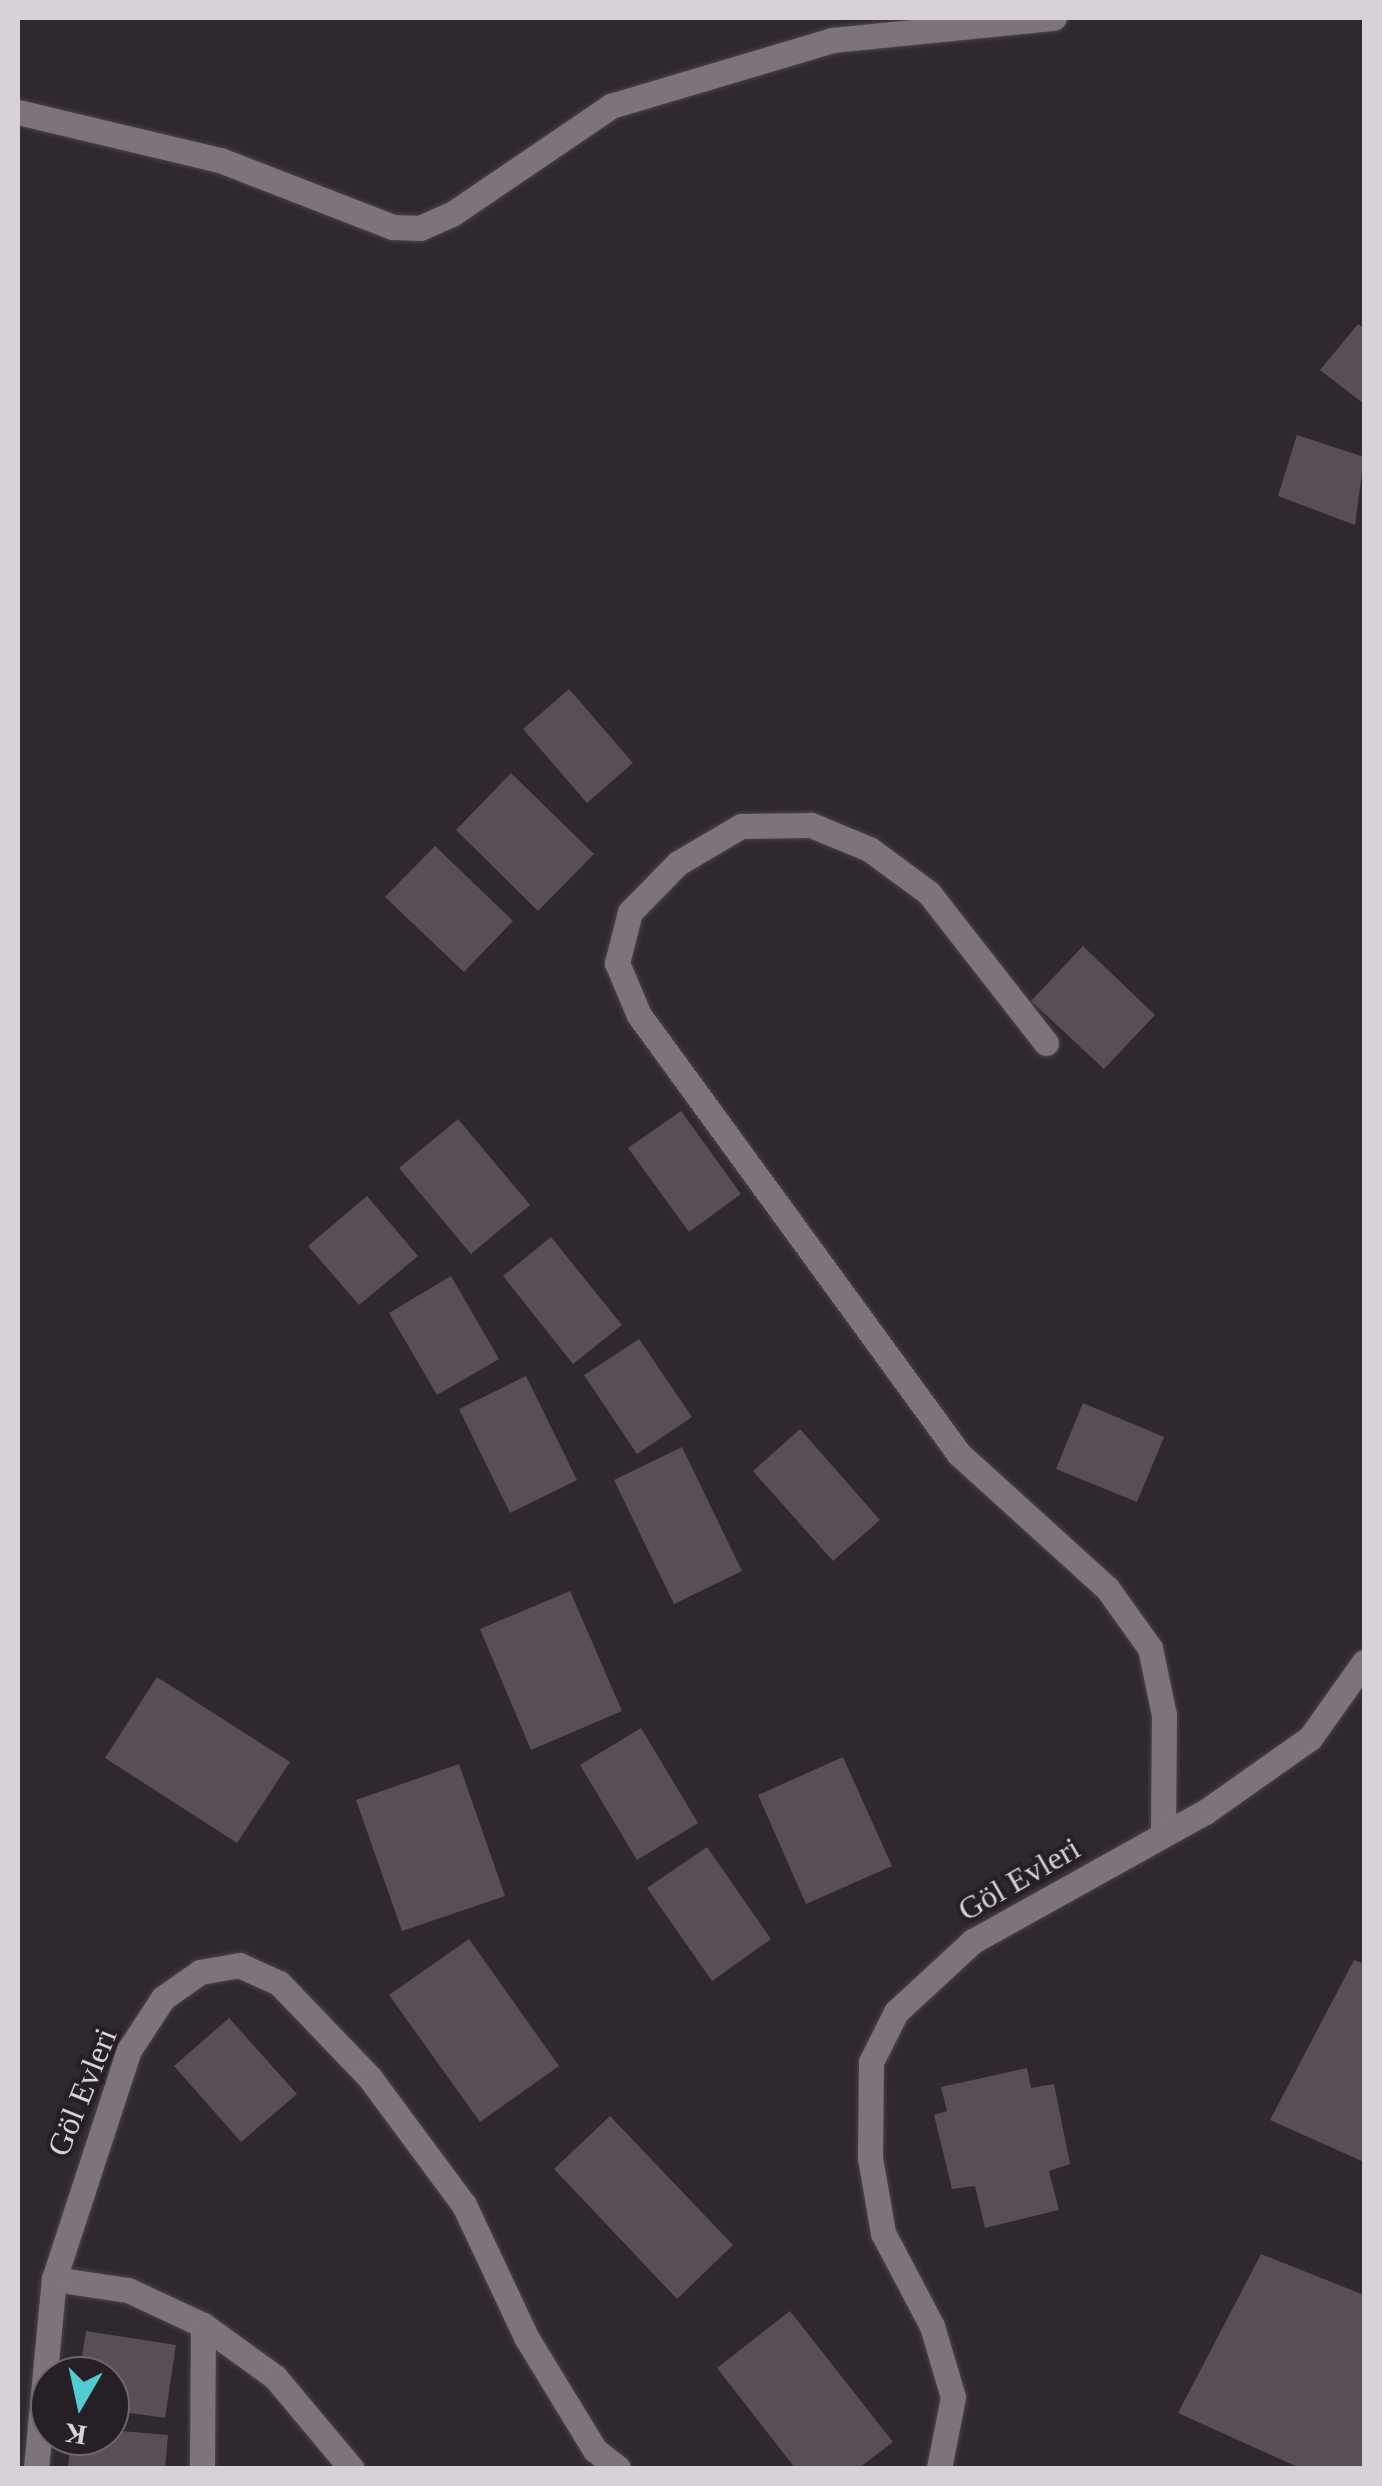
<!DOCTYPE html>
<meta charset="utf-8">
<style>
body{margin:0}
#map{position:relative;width:1382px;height:2486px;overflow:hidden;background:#302830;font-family:Georgia,serif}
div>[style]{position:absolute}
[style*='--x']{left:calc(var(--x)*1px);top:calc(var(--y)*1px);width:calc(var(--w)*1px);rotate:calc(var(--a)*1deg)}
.building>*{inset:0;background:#574e57}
.roads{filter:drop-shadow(0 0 2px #4a434a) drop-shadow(0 0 2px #4a434a)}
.minor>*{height:25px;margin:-12.5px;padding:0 12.5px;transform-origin:12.5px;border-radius:12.5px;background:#7c737c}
span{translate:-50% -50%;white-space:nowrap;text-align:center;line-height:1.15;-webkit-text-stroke:9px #261f26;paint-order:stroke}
.street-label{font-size:32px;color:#d7d2d7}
.frame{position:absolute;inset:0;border:20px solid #d7d2d7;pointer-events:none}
.north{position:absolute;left:30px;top:2356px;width:100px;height:100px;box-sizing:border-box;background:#261f26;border:2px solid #6d676d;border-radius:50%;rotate:189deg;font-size:28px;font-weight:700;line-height:40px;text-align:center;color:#d7d2d7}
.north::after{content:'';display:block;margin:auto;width:35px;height:45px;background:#52ccd0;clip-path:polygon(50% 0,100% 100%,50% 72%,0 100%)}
</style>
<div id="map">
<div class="building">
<div style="clip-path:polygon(1358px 324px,1364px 328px,1364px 404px,1320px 370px)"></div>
<div style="clip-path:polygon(1297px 435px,1364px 457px,1355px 525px,1278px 496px)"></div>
<div style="clip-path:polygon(569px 689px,633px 763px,587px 803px,523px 729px)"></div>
<div style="clip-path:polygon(511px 773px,594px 854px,538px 911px,456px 830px)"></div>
<div style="clip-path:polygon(435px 846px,513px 921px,464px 972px,385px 897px)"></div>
<div style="clip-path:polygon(1083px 946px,1155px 1015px,1104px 1069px,1031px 1001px)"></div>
<div style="clip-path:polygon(681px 1111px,741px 1194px,689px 1232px,628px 1148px)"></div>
<div style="clip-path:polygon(458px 1119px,530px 1205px,471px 1254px,399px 1168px)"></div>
<div style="clip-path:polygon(367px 1196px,418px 1256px,359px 1305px,308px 1246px)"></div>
<div style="clip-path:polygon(551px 1237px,622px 1325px,573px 1364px,503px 1276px)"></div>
<div style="clip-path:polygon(451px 1276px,499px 1359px,437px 1395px,389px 1313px)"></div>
<div style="clip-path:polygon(639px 1339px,692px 1417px,637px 1454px,584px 1375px)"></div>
<div style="clip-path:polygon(526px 1376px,577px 1480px,510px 1513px,459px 1409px)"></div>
<div style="clip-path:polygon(1083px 1403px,1164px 1437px,1137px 1502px,1056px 1469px)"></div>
<div style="clip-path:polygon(800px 1429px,880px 1520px,833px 1561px,753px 1471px)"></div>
<div style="clip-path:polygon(682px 1447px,742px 1571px,674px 1604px,614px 1480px)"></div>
<div style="clip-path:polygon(570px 1591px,622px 1711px,531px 1750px,480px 1629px)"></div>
<div style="clip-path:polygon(157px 1677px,290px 1762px,237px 1843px,105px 1758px)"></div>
<div style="clip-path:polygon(641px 1728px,698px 1823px,637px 1860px,580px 1765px)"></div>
<div style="clip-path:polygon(843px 1757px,892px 1866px,806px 1904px,758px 1795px)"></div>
<div style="clip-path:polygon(459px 1764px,505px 1896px,402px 1931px,356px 1800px)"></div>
<div style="clip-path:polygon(707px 1847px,771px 1939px,712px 1981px,647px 1888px)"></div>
<div style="clip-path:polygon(469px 1939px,559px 2066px,480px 2122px,389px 1995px)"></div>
<div style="clip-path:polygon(1354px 1960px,1364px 1964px,1364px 2162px,1270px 2120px)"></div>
<div style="clip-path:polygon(229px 2018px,297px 2094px,241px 2142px,174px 2066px)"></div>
<div style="clip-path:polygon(1027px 2068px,1031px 2088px,1054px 2084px,1070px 2164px,1049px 2171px,1059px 2210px,985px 2228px,975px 2186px,952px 2189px,934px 2115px,947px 2111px,941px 2087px)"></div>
<div style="clip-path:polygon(610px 2116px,733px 2245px,677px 2299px,554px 2169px)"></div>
<div style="clip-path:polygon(1261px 2254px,1364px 2295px,1364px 2468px,1300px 2468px,1178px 2413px)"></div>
<div style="clip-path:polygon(790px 2311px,893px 2442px,859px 2468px,795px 2468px,717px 2368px)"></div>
<div style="clip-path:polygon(86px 2331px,176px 2345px,165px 2418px,110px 2410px,110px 2376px,79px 2376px)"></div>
<div style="clip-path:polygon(110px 2430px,168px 2435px,165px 2468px,68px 2468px,71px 2436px)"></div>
</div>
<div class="roads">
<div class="minor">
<div style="--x:18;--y:112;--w:208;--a:13.4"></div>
<div style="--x:220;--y:160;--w:186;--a:21.2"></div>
<div style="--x:393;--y:227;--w:27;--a:2"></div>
<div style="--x:420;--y:228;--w:35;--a:-24"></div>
<div style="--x:452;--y:214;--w:192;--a:-34.2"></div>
<div style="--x:611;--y:106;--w:231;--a:-16.6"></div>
<div style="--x:832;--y:40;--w:223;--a:-5.7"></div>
<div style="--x:1046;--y:1043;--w:190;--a:-128"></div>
<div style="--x:929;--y:893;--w:74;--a:-143.7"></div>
<div style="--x:869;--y:849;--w:63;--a:-157.5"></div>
<div style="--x:811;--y:825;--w:70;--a:179.2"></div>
<div style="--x:741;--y:826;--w:73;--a:149.6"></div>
<div style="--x:678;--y:863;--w:69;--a:134.4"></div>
<div style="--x:630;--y:912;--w:53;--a:104.3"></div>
<div style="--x:617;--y:963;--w:56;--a:67.1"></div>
<div style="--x:639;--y:1015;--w:543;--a:53.91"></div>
<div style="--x:959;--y:1454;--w:200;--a:42.2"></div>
<div style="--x:1107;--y:1588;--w:74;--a:54.4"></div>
<div style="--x:1150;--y:1648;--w:68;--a:78.2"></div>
<div style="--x:1164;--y:1715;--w:119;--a:90.5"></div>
<div style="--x:54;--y:2279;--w:75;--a:8.5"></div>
<div style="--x:128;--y:2290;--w:83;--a:25"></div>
<div style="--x:203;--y:2325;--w:89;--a:35.8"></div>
<div style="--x:275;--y:2377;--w:119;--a:50.1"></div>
<div style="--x:36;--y:2468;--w:190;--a:-84.6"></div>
<div style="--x:54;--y:2279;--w:241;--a:-71.9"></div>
<div style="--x:129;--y:2050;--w:62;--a:-56.8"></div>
<div style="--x:163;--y:1998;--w:45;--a:-35.1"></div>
<div style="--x:200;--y:1972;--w:40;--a:-10"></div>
<div style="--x:239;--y:1965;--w:44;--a:24.2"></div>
<div style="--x:279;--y:1983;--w:132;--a:46.2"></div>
<div style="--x:370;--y:2078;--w:158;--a:53.5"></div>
<div style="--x:464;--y:2205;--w:146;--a:64.8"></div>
<div style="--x:526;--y:2337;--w:132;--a:58.6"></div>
<div style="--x:595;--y:2450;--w:29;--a:38"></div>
<div style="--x:202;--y:2468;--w:143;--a:-89.6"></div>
<div style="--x:939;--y:2468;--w:72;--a:-78.8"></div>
<div style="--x:953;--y:2397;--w:74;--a:-106.5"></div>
<div style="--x:932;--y:2326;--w:105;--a:-117.8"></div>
<div style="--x:883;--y:2233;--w:76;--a:-99.8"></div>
<div style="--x:870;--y:2158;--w:96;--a:-89.4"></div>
<div style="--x:871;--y:2062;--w:56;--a:-63.4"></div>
<div style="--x:896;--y:2012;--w:105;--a:-42.7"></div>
<div style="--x:973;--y:1941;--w:265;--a:-29.1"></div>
<div style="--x:1205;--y:1812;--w:128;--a:-35.2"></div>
<div style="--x:1310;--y:1738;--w:93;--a:-54.6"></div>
</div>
</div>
<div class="street-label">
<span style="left:1019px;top:1879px;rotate:-30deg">Göl Evleri</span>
<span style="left:82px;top:2092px;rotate:-68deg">Göl Evleri</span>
</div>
<div class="frame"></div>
<div class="north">K</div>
</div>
